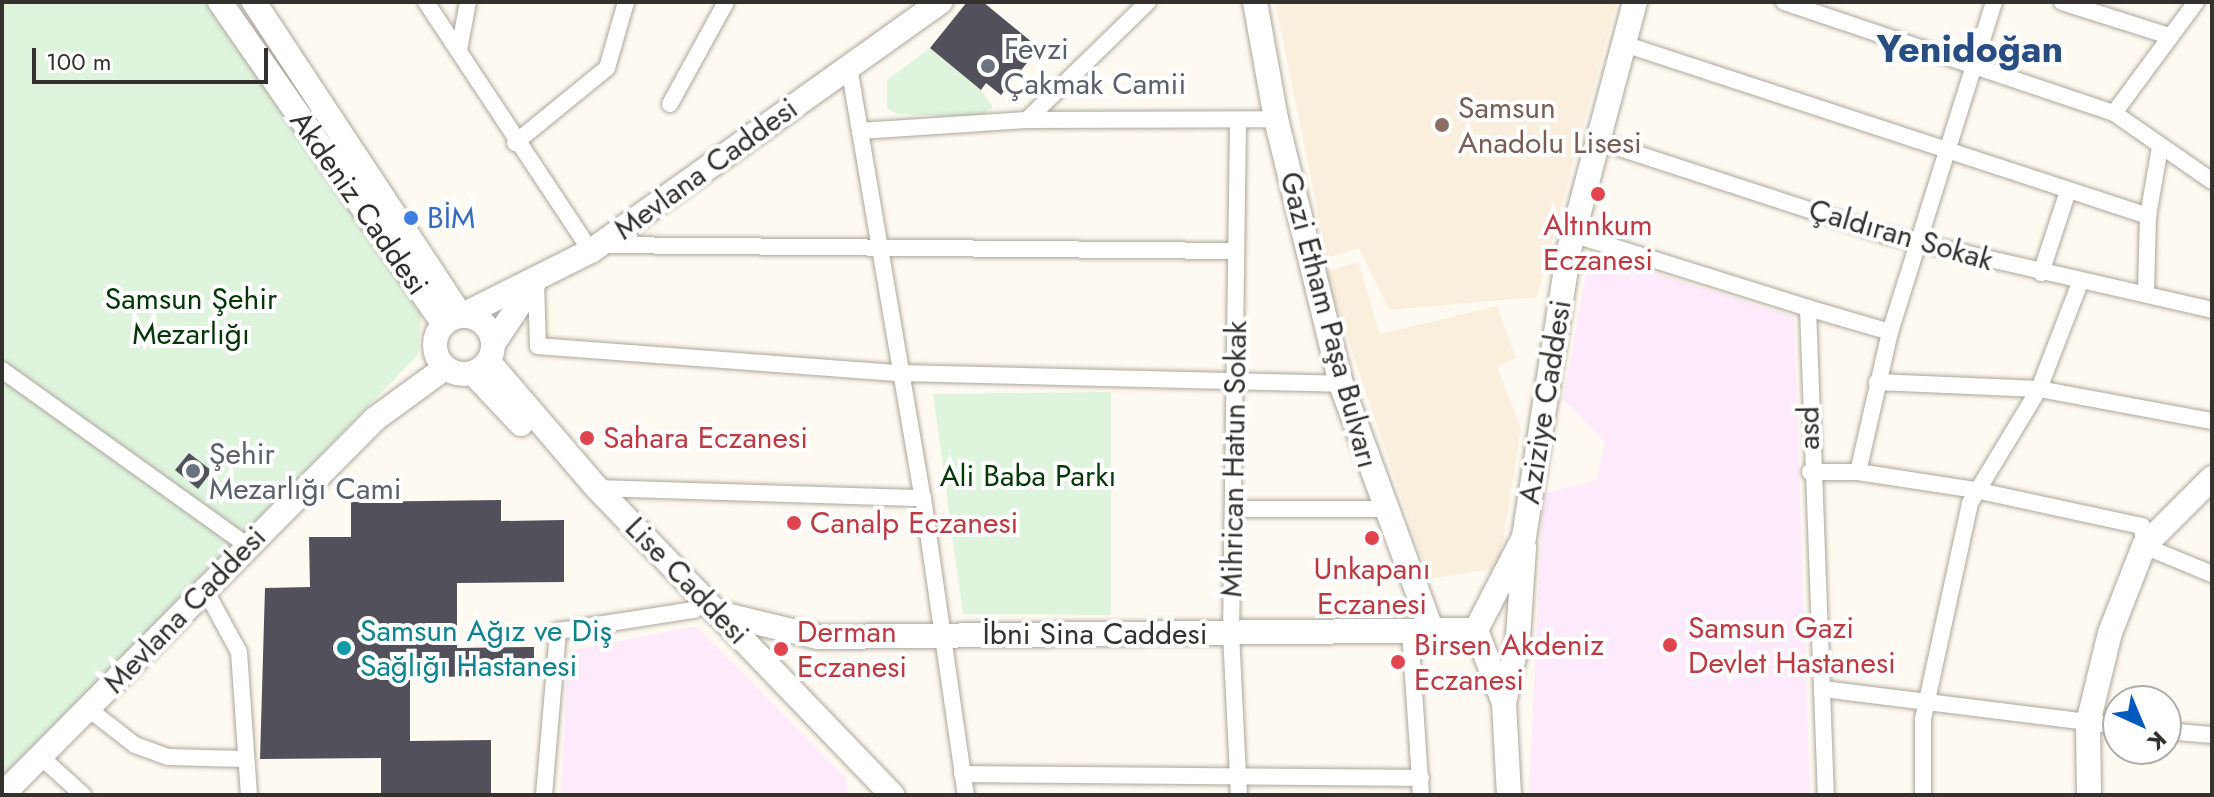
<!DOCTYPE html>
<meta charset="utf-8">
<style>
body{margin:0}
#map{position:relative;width:2214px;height:797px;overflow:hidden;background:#fffaf1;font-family:Jost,sans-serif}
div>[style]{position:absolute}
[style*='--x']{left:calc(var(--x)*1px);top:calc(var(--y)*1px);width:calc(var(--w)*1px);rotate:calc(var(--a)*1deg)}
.built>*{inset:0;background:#faefdd}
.medical>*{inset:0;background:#fdeafa}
.green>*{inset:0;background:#def4dd}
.building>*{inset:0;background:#52505a}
.roads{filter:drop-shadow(0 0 2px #aca79c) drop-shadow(0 0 2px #aca79c)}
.street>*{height:16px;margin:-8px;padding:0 8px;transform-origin:8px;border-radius:8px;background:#fff}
.secondary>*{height:24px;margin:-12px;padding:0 12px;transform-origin:12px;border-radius:12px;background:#fff}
.secondary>.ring{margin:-12px;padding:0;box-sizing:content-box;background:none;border:24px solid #fff;border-radius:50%}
.dots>*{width:22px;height:22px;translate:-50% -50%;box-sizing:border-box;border:4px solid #fff;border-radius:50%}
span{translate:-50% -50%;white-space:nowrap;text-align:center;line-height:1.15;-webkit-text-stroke:8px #fff;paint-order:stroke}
.worship-label{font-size:30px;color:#5b616d}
.left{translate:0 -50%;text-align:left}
.education-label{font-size:30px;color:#785e54}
.street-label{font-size:30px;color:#33312d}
.shop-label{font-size:30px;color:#366cbe}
.health-label{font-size:30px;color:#be3a42}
.park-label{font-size:30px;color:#043706}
.culture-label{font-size:30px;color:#0d838f}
.district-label{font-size:38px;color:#284d83;font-weight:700}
.frame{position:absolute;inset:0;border:4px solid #33312d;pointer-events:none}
.north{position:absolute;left:2102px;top:685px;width:80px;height:80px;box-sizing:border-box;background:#fff;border:2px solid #adadab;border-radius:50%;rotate:136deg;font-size:22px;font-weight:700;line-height:32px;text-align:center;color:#33312d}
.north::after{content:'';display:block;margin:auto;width:28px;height:36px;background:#0058c1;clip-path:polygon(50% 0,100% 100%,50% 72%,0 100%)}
.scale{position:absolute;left:32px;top:48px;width:236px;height:36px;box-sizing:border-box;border:4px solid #33312d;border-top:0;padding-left:10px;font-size:24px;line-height:28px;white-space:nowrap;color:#33312d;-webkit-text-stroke:6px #fff;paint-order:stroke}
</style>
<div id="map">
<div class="built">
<div style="clip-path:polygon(1275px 2px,1617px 2px,1537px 297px,1389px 310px,1359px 248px,1327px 258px)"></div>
<div style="clip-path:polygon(1358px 262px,1380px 334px,1497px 306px,1516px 358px,1497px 366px,1521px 429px,1499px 568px,1429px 579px,1325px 272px)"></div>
</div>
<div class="medical">
<div style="clip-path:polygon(1590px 252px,1794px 317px,1810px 795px,1529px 795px,1543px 494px,1597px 480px,1605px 442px,1563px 399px)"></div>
<div style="clip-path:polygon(696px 626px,845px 777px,848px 795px,561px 795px,568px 651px)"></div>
</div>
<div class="green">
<div style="clip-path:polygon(2px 2px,205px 2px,421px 315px,418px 355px,2px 780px)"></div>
<div style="clip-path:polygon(930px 48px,981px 90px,993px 107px,979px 117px,897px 114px,887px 108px,887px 80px)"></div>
<div style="clip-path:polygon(1111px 392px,1111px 615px,963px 614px,933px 394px)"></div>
</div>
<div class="building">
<div style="clip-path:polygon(967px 2px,983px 2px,1039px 48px,1001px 95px,986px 83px,981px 90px,930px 48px)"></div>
<div style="clip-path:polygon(189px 453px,212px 471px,198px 489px,175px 470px)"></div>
<div style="clip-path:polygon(501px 500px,501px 521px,564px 520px,564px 582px,457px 583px,457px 648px,534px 647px,534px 676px,410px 677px,410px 741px,491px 740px,491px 795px,381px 795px,381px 758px,260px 759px,265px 588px,310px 587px,309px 537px,351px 537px,351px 502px)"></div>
</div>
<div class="roads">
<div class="street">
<div style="--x:426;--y:2;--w:299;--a:56.5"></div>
<div style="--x:1784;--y:2;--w:348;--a:18.6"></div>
<div style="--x:2114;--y:113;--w:119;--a:34.8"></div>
<div style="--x:2062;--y:2;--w:112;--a:17.6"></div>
<div style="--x:1624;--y:44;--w:552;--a:18.17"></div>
<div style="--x:2148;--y:216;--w:77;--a:91.5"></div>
<div style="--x:459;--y:50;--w:49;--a:-79.4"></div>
<div style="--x:849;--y:67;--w:437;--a:80.3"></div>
<div style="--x:923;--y:498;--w:300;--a:81.8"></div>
<div style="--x:670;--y:104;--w:116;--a:-61.2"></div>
<div style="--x:2114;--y:113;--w:138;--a:-53.5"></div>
<div style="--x:1027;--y:120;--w:169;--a:-44.3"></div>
<div style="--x:1238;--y:122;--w:511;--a:90.78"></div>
<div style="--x:1231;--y:633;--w:162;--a:87.2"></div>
<div style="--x:860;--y:131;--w:167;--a:-3.8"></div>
<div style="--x:1027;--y:120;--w:249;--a:-0.2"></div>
<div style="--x:1595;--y:140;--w:305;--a:18.1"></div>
<div style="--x:1885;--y:235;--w:335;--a:12.9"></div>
<div style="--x:515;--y:143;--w:119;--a:-39.2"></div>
<div style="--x:607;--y:68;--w:69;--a:-73.9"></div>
<div style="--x:2148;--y:216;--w:70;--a:-80.1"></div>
<div style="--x:1572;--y:234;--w:247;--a:17.4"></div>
<div style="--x:1808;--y:308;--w:487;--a:87.9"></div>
<div style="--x:601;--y:245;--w:634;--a:0.54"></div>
<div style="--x:2041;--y:273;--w:83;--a:-71.8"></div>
<div style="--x:536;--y:283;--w:63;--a:88.2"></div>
<div style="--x:538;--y:346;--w:361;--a:4.3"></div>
<div style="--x:898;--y:373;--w:443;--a:1.4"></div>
<div style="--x:1808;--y:308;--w:85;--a:16.3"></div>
<div style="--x:2;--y:370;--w:300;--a:35.6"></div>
<div style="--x:1877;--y:382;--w:162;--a:2.5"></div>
<div style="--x:2039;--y:389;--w:176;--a:10.5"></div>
<div style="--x:1810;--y:472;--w:48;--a:0"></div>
<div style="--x:1858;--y:472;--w:118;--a:8.7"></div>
<div style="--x:1975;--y:490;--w:171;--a:12.2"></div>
<div style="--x:2142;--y:526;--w:20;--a:84"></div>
<div style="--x:2144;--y:546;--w:74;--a:22.4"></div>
<div style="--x:1858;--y:472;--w:144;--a:-77.1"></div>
<div style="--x:1890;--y:332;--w:346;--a:-72.5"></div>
<div style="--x:597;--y:488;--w:326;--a:1.8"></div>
<div style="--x:1233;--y:509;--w:149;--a:0"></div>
<div style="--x:203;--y:586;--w:75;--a:61.4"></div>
<div style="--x:239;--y:652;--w:143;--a:86"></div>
<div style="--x:1410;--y:630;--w:165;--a:86.2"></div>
<div style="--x:1823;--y:689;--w:297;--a:7.1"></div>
<div style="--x:90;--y:710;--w:57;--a:37.9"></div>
<div style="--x:135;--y:745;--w:35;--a:20"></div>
<div style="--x:168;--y:757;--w:76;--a:1.5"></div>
<div style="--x:2166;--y:731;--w:46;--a:5"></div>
<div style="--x:41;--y:757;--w:57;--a:42.1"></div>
<div style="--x:962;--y:774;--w:459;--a:0.5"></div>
<div style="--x:544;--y:795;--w:165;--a:-85.1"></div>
<div style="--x:558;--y:631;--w:138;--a:-8.8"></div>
<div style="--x:1923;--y:795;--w:76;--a:-90"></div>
<div style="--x:1923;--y:719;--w:221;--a:-77.7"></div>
<div style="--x:1970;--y:503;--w:133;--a:-58.8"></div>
<div style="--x:2039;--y:389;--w:114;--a:-68.9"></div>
</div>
<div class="secondary">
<div style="--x:220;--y:2;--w:392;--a:55.2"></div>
<div style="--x:254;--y:2;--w:376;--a:56.6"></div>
<div style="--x:461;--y:316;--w:145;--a:-26.6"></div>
<div style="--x:591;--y:251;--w:429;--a:-35.5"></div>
<div style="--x:1255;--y:2;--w:119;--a:79.8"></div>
<div style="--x:1276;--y:119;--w:273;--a:76.2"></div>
<div style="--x:1341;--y:384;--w:261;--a:69.8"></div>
<div class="ring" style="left:435px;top:316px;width:34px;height:34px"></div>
<div style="--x:493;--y:344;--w:73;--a:-56.1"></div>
<div style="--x:488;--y:361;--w:167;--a:49.4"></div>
<div style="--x:597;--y:488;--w:426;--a:46.1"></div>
<div style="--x:473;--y:373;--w:70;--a:46.7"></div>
<div style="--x:717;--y:613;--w:104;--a:13.4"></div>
<div style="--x:818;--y:637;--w:658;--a:-0.61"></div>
<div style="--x:1504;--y:703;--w:66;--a:-77.8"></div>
<div style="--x:1518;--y:638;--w:91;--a:-86.2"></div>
<div style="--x:2;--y:795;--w:530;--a:-45.23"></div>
<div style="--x:375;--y:419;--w:87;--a:-36.1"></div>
<div style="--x:1509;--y:795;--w:92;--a:-93.1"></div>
<div style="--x:1504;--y:703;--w:78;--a:-111"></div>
<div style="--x:1476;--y:630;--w:105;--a:-62.7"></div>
<div style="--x:1524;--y:537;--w:291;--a:-81.1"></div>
<div style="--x:1569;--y:250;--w:257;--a:-75.1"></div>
<div style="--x:2089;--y:795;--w:72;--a:-90.8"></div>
<div style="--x:2088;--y:723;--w:93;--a:-76.3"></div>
<div style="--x:2110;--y:633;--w:93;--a:-68.7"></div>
<div style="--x:2144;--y:546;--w:96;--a:-45"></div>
</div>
</div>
<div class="dots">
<div style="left:988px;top:66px;background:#6b7280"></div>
<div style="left:1442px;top:125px;background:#8d6e63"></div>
<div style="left:1598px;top:194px;background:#e0444e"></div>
<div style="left:411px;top:218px;background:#3f7fe0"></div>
<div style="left:587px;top:438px;background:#e0444e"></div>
<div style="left:193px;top:471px;background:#6b7280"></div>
<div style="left:794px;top:523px;background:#e0444e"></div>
<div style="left:1372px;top:538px;background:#e0444e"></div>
<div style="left:1670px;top:645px;background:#e0444e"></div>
<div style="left:344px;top:648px;background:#0f9aa8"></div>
<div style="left:781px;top:649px;background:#e0444e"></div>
<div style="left:1398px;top:662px;background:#e0444e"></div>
</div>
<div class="worship-label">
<span class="left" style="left:1004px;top:66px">Fevzi<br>Çakmak Camii</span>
<span class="left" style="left:209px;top:471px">Şehir<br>Mezarlığı Cami</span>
</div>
<div class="education-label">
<span class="left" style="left:1458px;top:125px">Samsun<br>Anadolu Lisesi</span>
</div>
<div class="street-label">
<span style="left:706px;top:169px;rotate:-36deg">Mevlana Caddesi</span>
<span style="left:359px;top:203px;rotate:55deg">Akdeniz Caddesi</span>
<span style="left:1901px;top:235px;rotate:16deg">Çaldıran Sokak</span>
<span style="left:1329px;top:320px;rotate:75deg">Gazi Etham Paşa Bulvarı</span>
<span style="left:1545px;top:402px;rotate:-81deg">Aziziye Caddesi</span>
<span style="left:1809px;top:428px;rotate:-91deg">asd</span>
<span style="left:1234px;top:459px;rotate:-89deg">Mihrican Hatun Sokak</span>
<span style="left:687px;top:581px;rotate:46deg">Lise Caddesi</span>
<span style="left:185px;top:610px;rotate:-46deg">Mevlana Caddesi</span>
<span style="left:1095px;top:634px">İbni Sina Caddesi</span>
</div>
<div class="shop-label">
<span class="left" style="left:427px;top:218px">BİM</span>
</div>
<div class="health-label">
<span style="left:1598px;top:242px">Altınkum<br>Eczanesi</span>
<span class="left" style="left:603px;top:438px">Sahara Eczanesi</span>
<span class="left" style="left:810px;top:523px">Canalp Eczanesi</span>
<span style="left:1372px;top:586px">Unkapanı<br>Eczanesi</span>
<span class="left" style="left:1688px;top:645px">Samsun Gazi<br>Devlet Hastanesi</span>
<span class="left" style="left:797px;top:649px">Derman<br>Eczanesi</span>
<span class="left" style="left:1414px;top:662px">Birsen Akdeniz<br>Eczanesi</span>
</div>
<div class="park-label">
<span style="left:191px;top:316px">Samsun Şehir<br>Mezarlığı</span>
<span style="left:1028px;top:476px">Ali Baba Parkı</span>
</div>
<div class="culture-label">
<span class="left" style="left:360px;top:648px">Samsun Ağız ve Diş<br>Sağlığı Hastanesi</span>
</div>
<div class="district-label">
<span style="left:1970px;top:49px">Yenidoğan</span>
</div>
<div class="frame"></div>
<div class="north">K</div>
<div class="scale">100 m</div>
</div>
